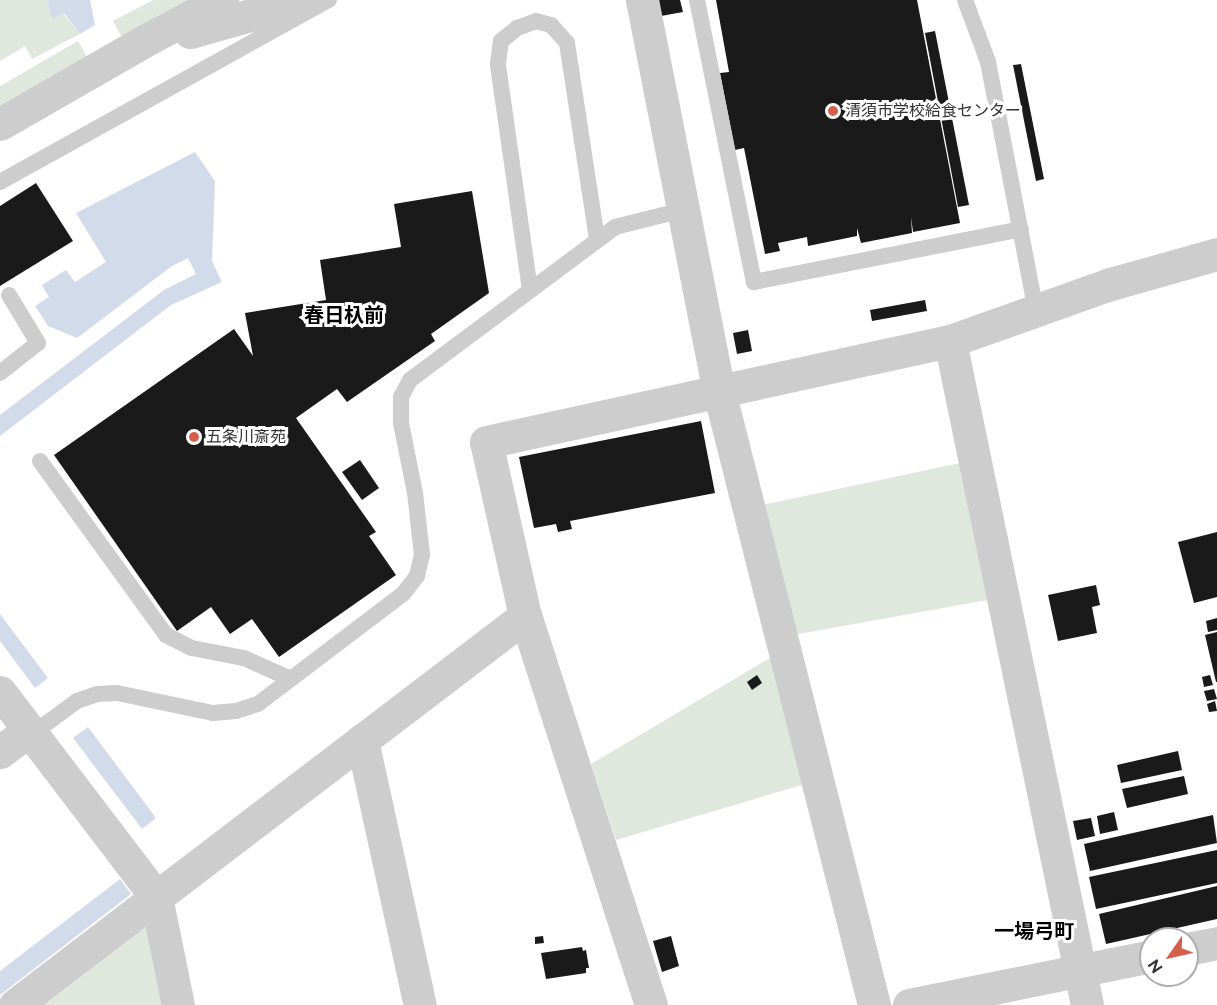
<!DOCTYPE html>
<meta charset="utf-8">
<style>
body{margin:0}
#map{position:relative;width:1217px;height:1005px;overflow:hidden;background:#fff;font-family:Raleway,"Noto Sans JP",sans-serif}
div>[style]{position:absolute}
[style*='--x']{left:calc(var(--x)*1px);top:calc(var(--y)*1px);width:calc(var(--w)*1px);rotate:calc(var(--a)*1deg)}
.green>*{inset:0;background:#e0e8dd}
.water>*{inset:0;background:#d2dbea}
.building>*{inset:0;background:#1a1a1a}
.service>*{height:16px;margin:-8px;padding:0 8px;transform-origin:8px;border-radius:8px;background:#cdcdcd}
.minor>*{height:33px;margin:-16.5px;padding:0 16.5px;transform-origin:16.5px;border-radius:16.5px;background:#cdcdcd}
.dots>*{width:16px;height:16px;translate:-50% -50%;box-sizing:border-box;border:3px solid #fff;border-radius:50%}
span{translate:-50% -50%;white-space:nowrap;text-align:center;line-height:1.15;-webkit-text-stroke:6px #fff;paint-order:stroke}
.poi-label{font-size:16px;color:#333}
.left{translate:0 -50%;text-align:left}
.quarter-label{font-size:20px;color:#000;font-weight:700}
.north{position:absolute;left:1139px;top:927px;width:60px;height:60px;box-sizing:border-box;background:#fff;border:2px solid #adadad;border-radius:50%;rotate:236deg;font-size:16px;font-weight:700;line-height:24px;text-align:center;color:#333}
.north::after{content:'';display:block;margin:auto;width:21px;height:27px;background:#d4604b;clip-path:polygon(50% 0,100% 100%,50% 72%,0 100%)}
</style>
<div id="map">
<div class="green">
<div style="clip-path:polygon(0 0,47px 0,52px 19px,63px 13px,80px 34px,32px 59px,25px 46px,0 61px)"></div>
<div style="clip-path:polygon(153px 0,194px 0,122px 38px,113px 21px)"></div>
<div style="clip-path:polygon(78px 41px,87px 57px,0 107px,0 86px)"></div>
<div style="clip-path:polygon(960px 463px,988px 600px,793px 635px,762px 505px)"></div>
<div style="clip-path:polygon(775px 655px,805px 784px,616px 840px,591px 764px)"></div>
<div style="clip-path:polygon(140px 926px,151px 930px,167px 1005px,37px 1005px)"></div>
</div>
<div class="water">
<div style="clip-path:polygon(47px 0,90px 0,95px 25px,80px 34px,64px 13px,52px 19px)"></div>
<div style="clip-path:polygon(195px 152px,215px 181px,212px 261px,222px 282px,171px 305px,0 436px,0 415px,164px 290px,196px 274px,188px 258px,172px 266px,77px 338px,48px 326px,35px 306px,49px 297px,42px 285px,66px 270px,75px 282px,106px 262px,76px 213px)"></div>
<div style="clip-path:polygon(0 614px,48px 678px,35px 688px,0 641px)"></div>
<div style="clip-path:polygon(88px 727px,156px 818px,142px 829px,73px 738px)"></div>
<div style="clip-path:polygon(120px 879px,131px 894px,0 995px,0 971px)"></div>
</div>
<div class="building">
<div style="clip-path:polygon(658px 0,680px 0,683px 12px,661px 16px)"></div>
<div style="clip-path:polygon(716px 0,917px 0,960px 223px,913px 232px,911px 217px,912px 233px,861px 243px,857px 228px,857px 236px,808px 246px,807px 237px,778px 243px,780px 251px,765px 254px,744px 148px,735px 150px,720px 73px,729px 72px)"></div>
<div style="clip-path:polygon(935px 31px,969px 205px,958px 207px,925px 33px)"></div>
<div style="clip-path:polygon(1021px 64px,1044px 179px,1036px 181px,1013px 65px)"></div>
<div style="clip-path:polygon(36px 183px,73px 241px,0 286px,0 206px)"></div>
<div style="clip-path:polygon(472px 191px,489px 293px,431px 334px,435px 341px,347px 402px,337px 389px,296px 418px,376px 532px,369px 536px,396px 575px,279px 657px,252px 619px,230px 634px,211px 607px,177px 631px,54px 455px,234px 329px,253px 356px,245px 313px,326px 300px,320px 260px,401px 247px,394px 204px)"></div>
<div style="clip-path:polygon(925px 300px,927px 311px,872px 321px,870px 310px)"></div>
<div style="clip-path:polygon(748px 330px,752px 351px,737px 354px,733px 333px)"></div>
<div style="clip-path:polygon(701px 421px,715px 493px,570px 521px,572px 529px,558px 532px,556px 524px,534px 528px,519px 457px)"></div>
<div style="clip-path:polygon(360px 460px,379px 488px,362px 500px,342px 472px)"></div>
<div style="clip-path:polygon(1217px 532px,1217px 597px,1194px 603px,1178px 542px)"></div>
<div style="clip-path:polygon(1096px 585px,1100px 605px,1092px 607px,1097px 633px,1058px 641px,1048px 595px)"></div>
<div style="clip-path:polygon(1217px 618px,1217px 630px,1208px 632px,1206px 621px)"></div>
<div style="clip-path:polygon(1217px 632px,1217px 682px,1216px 682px,1205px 635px)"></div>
<div style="clip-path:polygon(757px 675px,762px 683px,752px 690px,747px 682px)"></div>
<div style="clip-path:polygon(1210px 675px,1213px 685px,1204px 687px,1202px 677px)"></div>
<div style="clip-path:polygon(1214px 689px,1217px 699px,1207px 701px,1204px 691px)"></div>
<div style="clip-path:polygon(1215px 701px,1217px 711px,1209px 712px,1207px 704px)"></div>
<div style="clip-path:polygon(1178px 751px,1182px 770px,1121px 783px,1117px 765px)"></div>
<div style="clip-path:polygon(1184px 776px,1188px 794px,1127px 808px,1122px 789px)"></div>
<div style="clip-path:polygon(1114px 812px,1118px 830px,1100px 834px,1097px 816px)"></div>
<div style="clip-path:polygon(1213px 815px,1217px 843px,1090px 871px,1084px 844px)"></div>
<div style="clip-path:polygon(1091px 818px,1095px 836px,1077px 840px,1073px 821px)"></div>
<div style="clip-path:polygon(1217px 850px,1217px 883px,1096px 909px,1089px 877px)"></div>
<div style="clip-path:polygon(1217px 886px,1217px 919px,1106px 944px,1099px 914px)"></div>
<div style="clip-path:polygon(543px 936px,544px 943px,535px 944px,535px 937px)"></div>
<div style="clip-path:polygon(671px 936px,679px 966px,662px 972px,653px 941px)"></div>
<div style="clip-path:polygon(582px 947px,583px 951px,586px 950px,589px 968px,586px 968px,586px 973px,546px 979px,541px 953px)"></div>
</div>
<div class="service">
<div style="--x:697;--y:0;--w:288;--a:78.6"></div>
<div style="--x:754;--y:282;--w:272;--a:-11.2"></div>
<div style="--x:965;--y:0;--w:66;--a:69.6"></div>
<div style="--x:988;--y:62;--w:254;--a:79.1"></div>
<div style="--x:0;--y:182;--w:376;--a:-29"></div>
<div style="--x:530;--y:290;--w:228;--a:-98.1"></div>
<div style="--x:498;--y:64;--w:23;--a:-83"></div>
<div style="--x:501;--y:41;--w:21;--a:-39"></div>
<div style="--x:517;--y:28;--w:20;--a:-20"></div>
<div style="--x:536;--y:21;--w:16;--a:15"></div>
<div style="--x:551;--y:25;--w:24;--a:48"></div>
<div style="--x:567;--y:43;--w:199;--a:81.3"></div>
<div style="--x:0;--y:373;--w:48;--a:-38.3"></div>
<div style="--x:38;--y:343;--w:56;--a:-121.1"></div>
<div style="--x:40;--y:461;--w:215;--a:54.1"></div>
<div style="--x:166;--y:635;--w:29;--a:27"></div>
<div style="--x:192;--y:648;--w:53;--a:10.9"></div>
<div style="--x:244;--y:658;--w:51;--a:24.1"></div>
<div style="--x:32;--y:734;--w:56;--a:-36.3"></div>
<div style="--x:77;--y:701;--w:21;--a:-19"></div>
<div style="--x:97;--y:694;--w:20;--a:-3"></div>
<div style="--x:117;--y:693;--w:98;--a:11.8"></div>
<div style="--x:213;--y:713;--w:23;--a:-5"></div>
<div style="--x:236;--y:711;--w:23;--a:-18"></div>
<div style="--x:258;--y:704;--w:182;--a:-37.2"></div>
<div style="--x:403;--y:594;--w:23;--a:-52"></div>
<div style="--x:417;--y:576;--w:22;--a:-77"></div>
<div style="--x:422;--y:555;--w:62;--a:-96.4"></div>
<div style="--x:415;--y:493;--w:71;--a:-101.3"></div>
<div style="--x:401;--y:423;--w:26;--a:-90"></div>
<div style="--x:401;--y:397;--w:19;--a:-62"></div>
<div style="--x:410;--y:380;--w:256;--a:-36.7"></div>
<div style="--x:615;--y:227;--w:70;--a:-14"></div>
</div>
<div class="minor">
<div style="--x:642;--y:0;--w:399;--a:78.9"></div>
<div style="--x:719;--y:391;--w:633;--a:75.83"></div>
<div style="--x:190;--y:32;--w:118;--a:-15.7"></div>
<div style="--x:0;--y:124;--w:168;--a:-29.9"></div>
<div style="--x:146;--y:40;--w:86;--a:-27.8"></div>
<div style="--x:950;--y:341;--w:678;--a:78.34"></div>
<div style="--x:0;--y:692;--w:258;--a:52.7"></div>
<div style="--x:156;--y:897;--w:110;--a:78.5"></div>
<div style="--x:362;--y:740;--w:271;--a:77.7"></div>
<div style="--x:0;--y:752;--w:36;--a:-37"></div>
<div style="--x:1187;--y:949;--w:31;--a:-11"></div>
<div style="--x:15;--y:1005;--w:641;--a:-37.33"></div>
<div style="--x:651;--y:1005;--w:409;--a:-107.9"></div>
<div style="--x:525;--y:616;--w:178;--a:-102.6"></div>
<div style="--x:486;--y:442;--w:475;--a:-12.3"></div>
<div style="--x:950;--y:341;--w:167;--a:-19.6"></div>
<div style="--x:1107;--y:285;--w:114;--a:-15.7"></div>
<div style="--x:909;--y:1005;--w:247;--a:-11.4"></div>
</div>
<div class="dots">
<div style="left:833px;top:111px;background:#d4604b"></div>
<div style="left:194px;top:437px;background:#d4604b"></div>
</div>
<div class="poi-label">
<span class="left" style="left:845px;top:111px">清須市学校給食センター</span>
<span class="left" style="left:206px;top:437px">五条川斎苑</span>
</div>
<div class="quarter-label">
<span style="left:344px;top:315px">春日杁前</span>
<span style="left:1034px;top:931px">一場弓町</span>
</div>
<div class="north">N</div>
</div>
